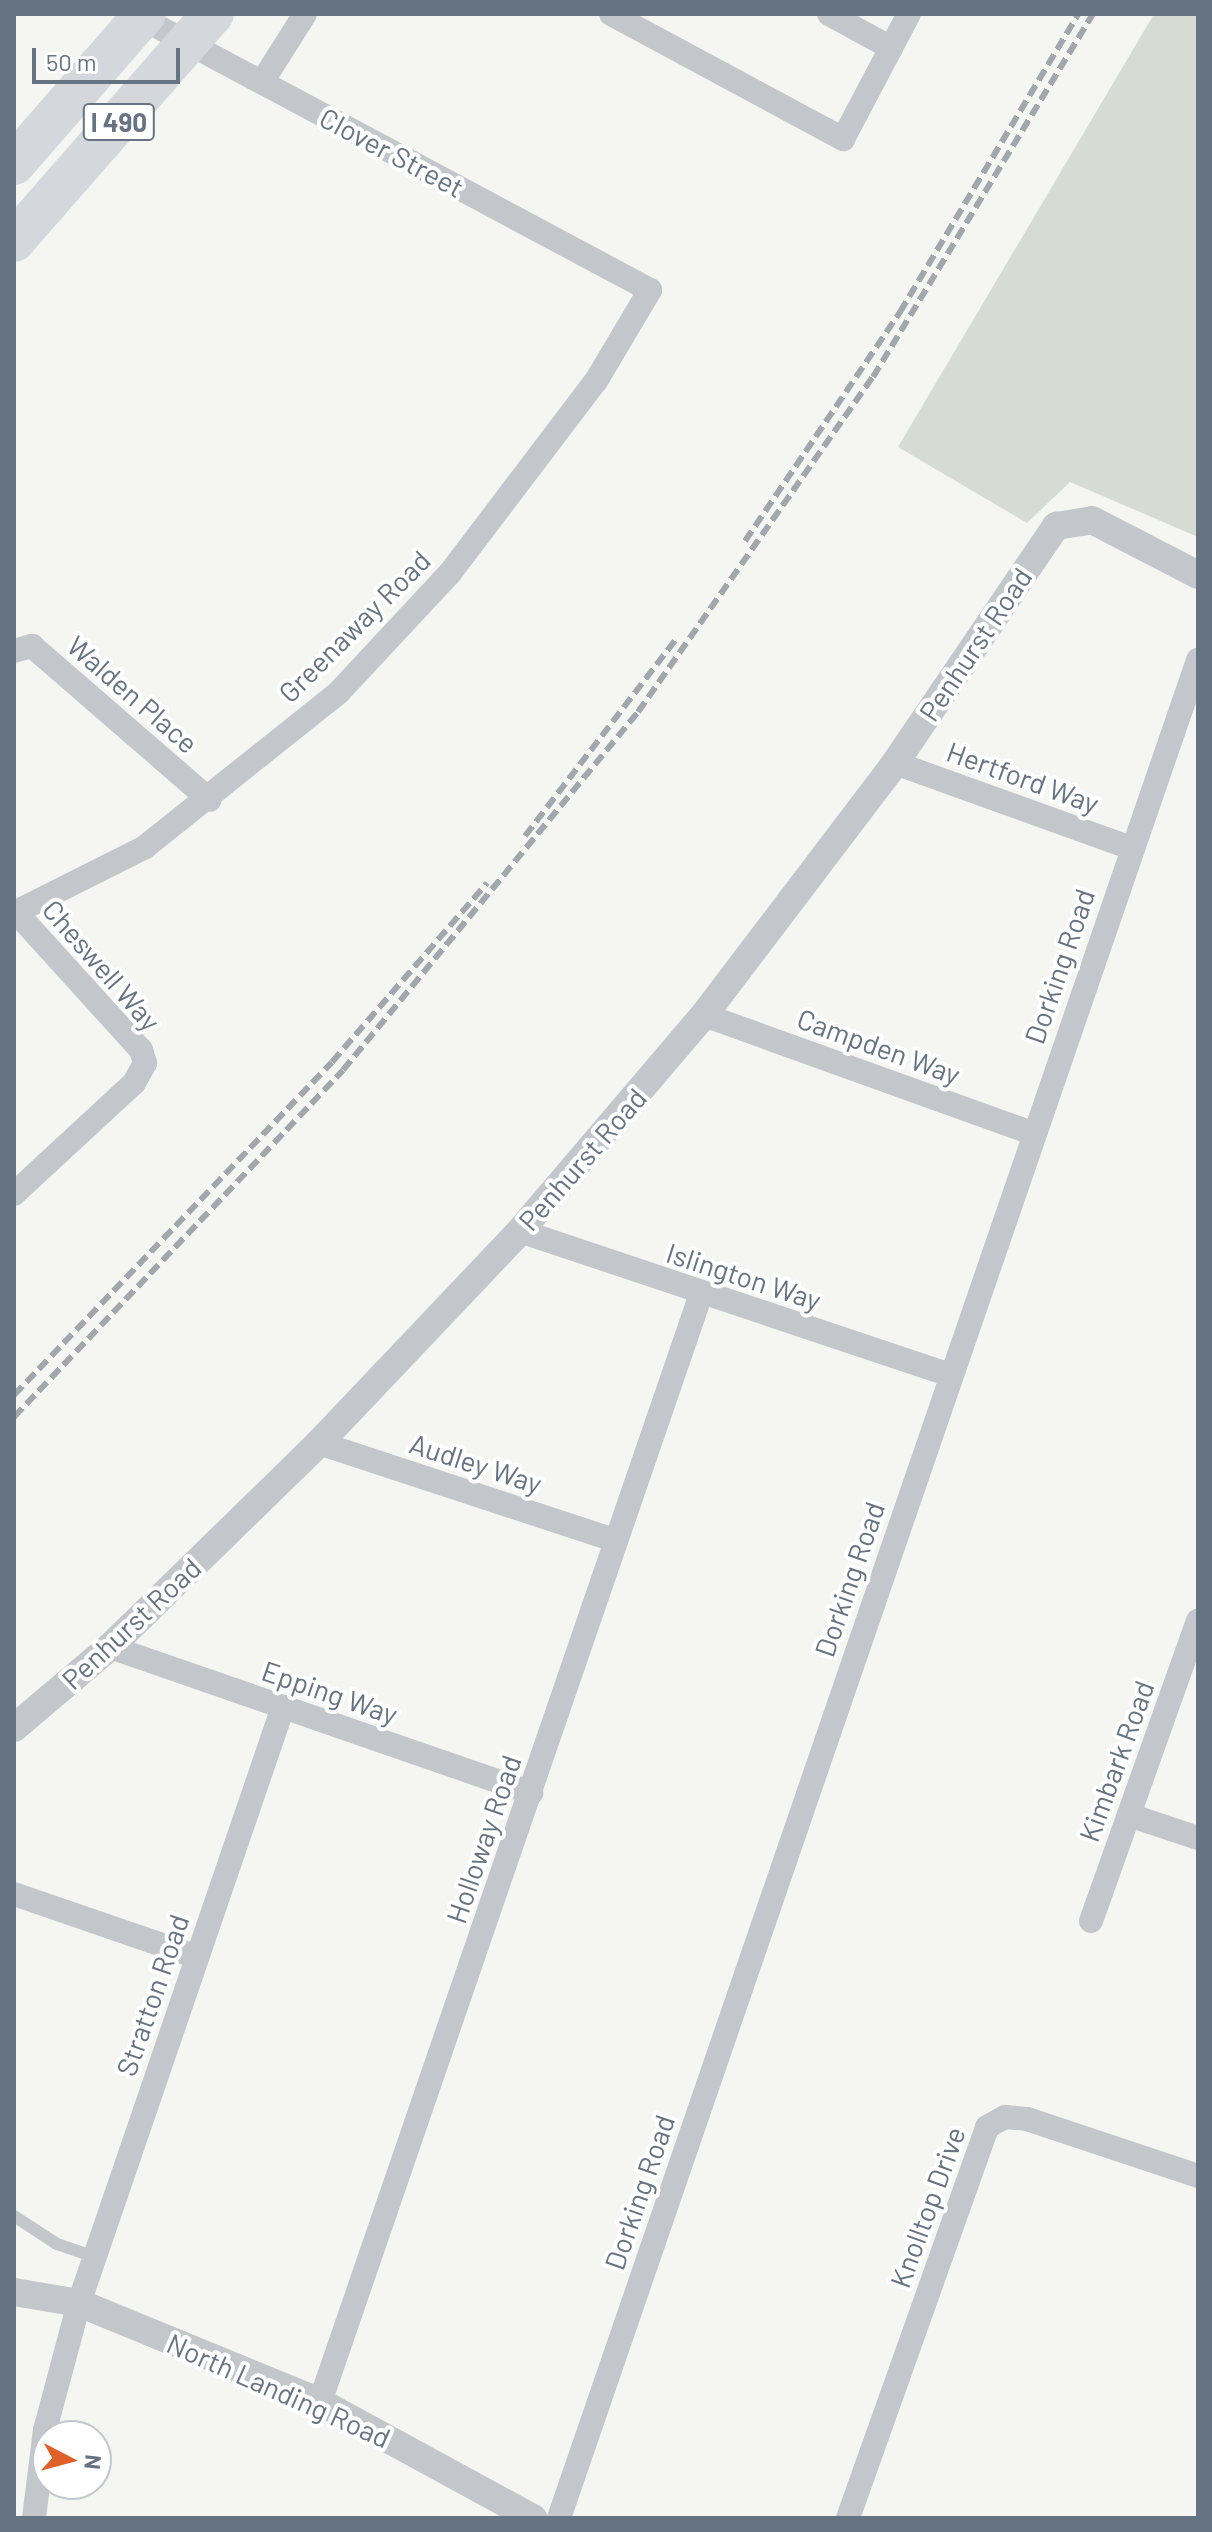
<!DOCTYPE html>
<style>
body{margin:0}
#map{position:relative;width:1212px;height:2532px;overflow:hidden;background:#f5f5f2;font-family:Barlow,sans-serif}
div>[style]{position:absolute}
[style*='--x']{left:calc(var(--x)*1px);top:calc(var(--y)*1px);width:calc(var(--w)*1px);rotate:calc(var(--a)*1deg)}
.green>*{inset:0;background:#d6dcd3}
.service>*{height:12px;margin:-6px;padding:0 6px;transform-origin:6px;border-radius:6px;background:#c3c6ca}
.minor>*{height:24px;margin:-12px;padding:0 12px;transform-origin:12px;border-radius:12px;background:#c3c6ca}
.tertiary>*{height:28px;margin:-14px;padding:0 14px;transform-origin:14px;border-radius:14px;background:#c3c6ca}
.motorway>*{height:42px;margin:-21px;padding:0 21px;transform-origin:21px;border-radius:21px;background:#d4d8dc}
.rail>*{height:6px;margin-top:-3px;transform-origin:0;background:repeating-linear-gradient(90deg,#a2a7ad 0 12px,transparent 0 18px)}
span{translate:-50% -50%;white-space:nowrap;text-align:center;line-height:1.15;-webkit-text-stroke:8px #fff;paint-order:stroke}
.shield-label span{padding:2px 6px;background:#fff;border:2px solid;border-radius:6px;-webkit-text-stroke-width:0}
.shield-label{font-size:26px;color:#657382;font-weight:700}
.street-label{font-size:28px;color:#657382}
.frame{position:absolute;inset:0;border:16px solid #657382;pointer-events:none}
.north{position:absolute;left:32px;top:2420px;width:80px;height:80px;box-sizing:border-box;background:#fff;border:2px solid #c1c7cd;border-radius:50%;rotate:96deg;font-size:22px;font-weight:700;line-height:32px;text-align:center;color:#657382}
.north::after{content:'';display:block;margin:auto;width:28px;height:36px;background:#df6028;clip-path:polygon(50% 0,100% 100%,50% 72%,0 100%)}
.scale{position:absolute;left:32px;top:48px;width:148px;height:36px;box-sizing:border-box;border:4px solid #657382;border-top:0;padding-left:10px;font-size:24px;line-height:28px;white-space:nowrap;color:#657382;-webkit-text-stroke:6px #fff;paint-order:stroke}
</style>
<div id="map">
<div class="green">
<div style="clip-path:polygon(1154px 14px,1198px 14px,1198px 537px,1070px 482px,1027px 523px,898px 447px)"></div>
</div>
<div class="service">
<div style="--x:14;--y:2216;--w:51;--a:33.1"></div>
<div style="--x:57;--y:2244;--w:39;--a:19"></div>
</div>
<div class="minor">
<div style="--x:611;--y:14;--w:264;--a:28.3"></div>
<div style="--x:843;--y:139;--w:141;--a:-62.2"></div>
<div style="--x:829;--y:14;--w:71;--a:28.7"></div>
<div style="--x:262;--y:82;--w:80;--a:-57.7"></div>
<div style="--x:14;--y:651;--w:19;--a:-16"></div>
<div style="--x:32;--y:646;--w:235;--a:40.9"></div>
<div style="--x:895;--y:763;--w:251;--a:19.8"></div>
<div style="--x:14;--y:913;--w:147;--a:-26.7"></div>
<div style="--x:145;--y:847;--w:248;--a:-38.6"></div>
<div style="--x:339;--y:692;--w:163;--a:-47"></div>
<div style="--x:450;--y:573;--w:241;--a:-52.8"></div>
<div style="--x:596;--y:381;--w:106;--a:-59.3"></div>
<div style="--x:650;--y:290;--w:585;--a:-151.86"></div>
<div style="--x:704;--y:1015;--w:351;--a:19.8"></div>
<div style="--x:14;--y:1194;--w:163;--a:-42.8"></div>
<div style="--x:134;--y:1083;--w:23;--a:-61"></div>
<div style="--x:145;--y:1063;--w:14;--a:-107"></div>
<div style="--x:141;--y:1050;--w:186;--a:-132.2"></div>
<div style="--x:520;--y:1231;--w:454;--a:18.5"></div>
<div style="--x:319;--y:1443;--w:311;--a:18.2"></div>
<div style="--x:110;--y:1647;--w:446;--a:19.1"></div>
<div style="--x:1129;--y:1815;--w:73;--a:18.4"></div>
<div style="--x:14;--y:1894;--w:194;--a:19"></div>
<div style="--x:1091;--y:1921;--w:319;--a:-70.4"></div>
<div style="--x:320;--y:2402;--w:1172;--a:-71.02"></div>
<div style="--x:34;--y:2518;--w:89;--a:-82.9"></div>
<div style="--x:45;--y:2430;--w:131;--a:-75"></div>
<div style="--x:79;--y:2303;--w:630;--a:-71.1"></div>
<div style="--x:559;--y:2518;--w:1965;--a:-71.02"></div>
<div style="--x:848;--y:2518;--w:415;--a:-70.4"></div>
<div style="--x:987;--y:2127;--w:21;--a:-29"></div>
<div style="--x:1005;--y:2117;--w:22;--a:5"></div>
<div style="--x:1027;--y:2119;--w:180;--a:18.4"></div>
</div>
<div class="tertiary">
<div style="--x:14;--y:1728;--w:126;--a:-40.2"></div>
<div style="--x:110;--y:1647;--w:292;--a:-44.3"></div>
<div style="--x:319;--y:1443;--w:292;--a:-46.5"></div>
<div style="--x:520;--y:1231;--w:284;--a:-49.6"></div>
<div style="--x:704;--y:1015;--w:316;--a:-52.8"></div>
<div style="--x:895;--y:763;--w:287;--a:-55.8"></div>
<div style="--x:1056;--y:526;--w:36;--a:-9"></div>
<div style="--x:1092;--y:520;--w:119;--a:27.4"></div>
<div style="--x:14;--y:2292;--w:66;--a:9.6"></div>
<div style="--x:79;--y:2303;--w:261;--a:22.3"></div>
<div style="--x:320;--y:2402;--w:243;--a:28.6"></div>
</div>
<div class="motorway">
<div style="--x:14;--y:164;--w:199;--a:-48.9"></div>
<div style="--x:14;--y:241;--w:302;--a:-48.8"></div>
</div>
<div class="rail">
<div style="--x:745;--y:541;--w:277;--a:-55.9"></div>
<div style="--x:900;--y:312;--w:347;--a:-59.1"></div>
<div style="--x:525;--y:836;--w:248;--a:-52.5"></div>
<div style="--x:14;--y:1395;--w:460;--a:-46.3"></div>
<div style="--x:332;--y:1062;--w:237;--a:-49.1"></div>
<div style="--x:14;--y:1417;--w:478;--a:-46.5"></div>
<div style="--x:343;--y:1070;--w:464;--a:-50.5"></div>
<div style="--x:638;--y:712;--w:409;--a:-55"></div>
<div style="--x:873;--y:377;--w:424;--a:-58.8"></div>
</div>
<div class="shield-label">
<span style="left:119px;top:122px">I 490</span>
</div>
<div class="street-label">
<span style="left:392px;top:152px;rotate:28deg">Clover Street</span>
<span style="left:354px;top:626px;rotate:-45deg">Greenaway Road</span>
<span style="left:975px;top:644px;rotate:-56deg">Penhurst Road</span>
<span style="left:133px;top:694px;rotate:41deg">Walden Place</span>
<span style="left:1023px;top:777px;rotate:20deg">Hertford Way</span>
<span style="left:102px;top:965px;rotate:49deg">Cheswell Way</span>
<span style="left:1059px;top:966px;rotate:-71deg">Dorking Road</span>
<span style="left:879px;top:1046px;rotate:20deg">Campden Way</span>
<span style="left:582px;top:1159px;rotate:-49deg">Penhurst Road</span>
<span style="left:744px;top:1276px;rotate:18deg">Islington Way</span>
<span style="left:476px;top:1463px;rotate:18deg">Audley Way</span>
<span style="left:849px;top:1579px;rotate:-71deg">Dorking Road</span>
<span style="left:131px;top:1623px;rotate:-43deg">Penhurst Road</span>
<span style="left:330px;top:1692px;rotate:19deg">Epping Way</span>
<span style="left:1116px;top:1761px;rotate:-70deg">Kimbark Road</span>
<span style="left:483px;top:1839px;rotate:-71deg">Holloway Road</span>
<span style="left:152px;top:1995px;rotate:-71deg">Stratton Road</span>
<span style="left:639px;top:2192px;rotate:-71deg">Dorking Road</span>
<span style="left:927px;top:2207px;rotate:-70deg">Knolltop Drive</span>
<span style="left:279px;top:2390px;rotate:24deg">North Landing Road</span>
</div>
<div class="frame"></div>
<div class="north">N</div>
<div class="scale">50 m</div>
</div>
